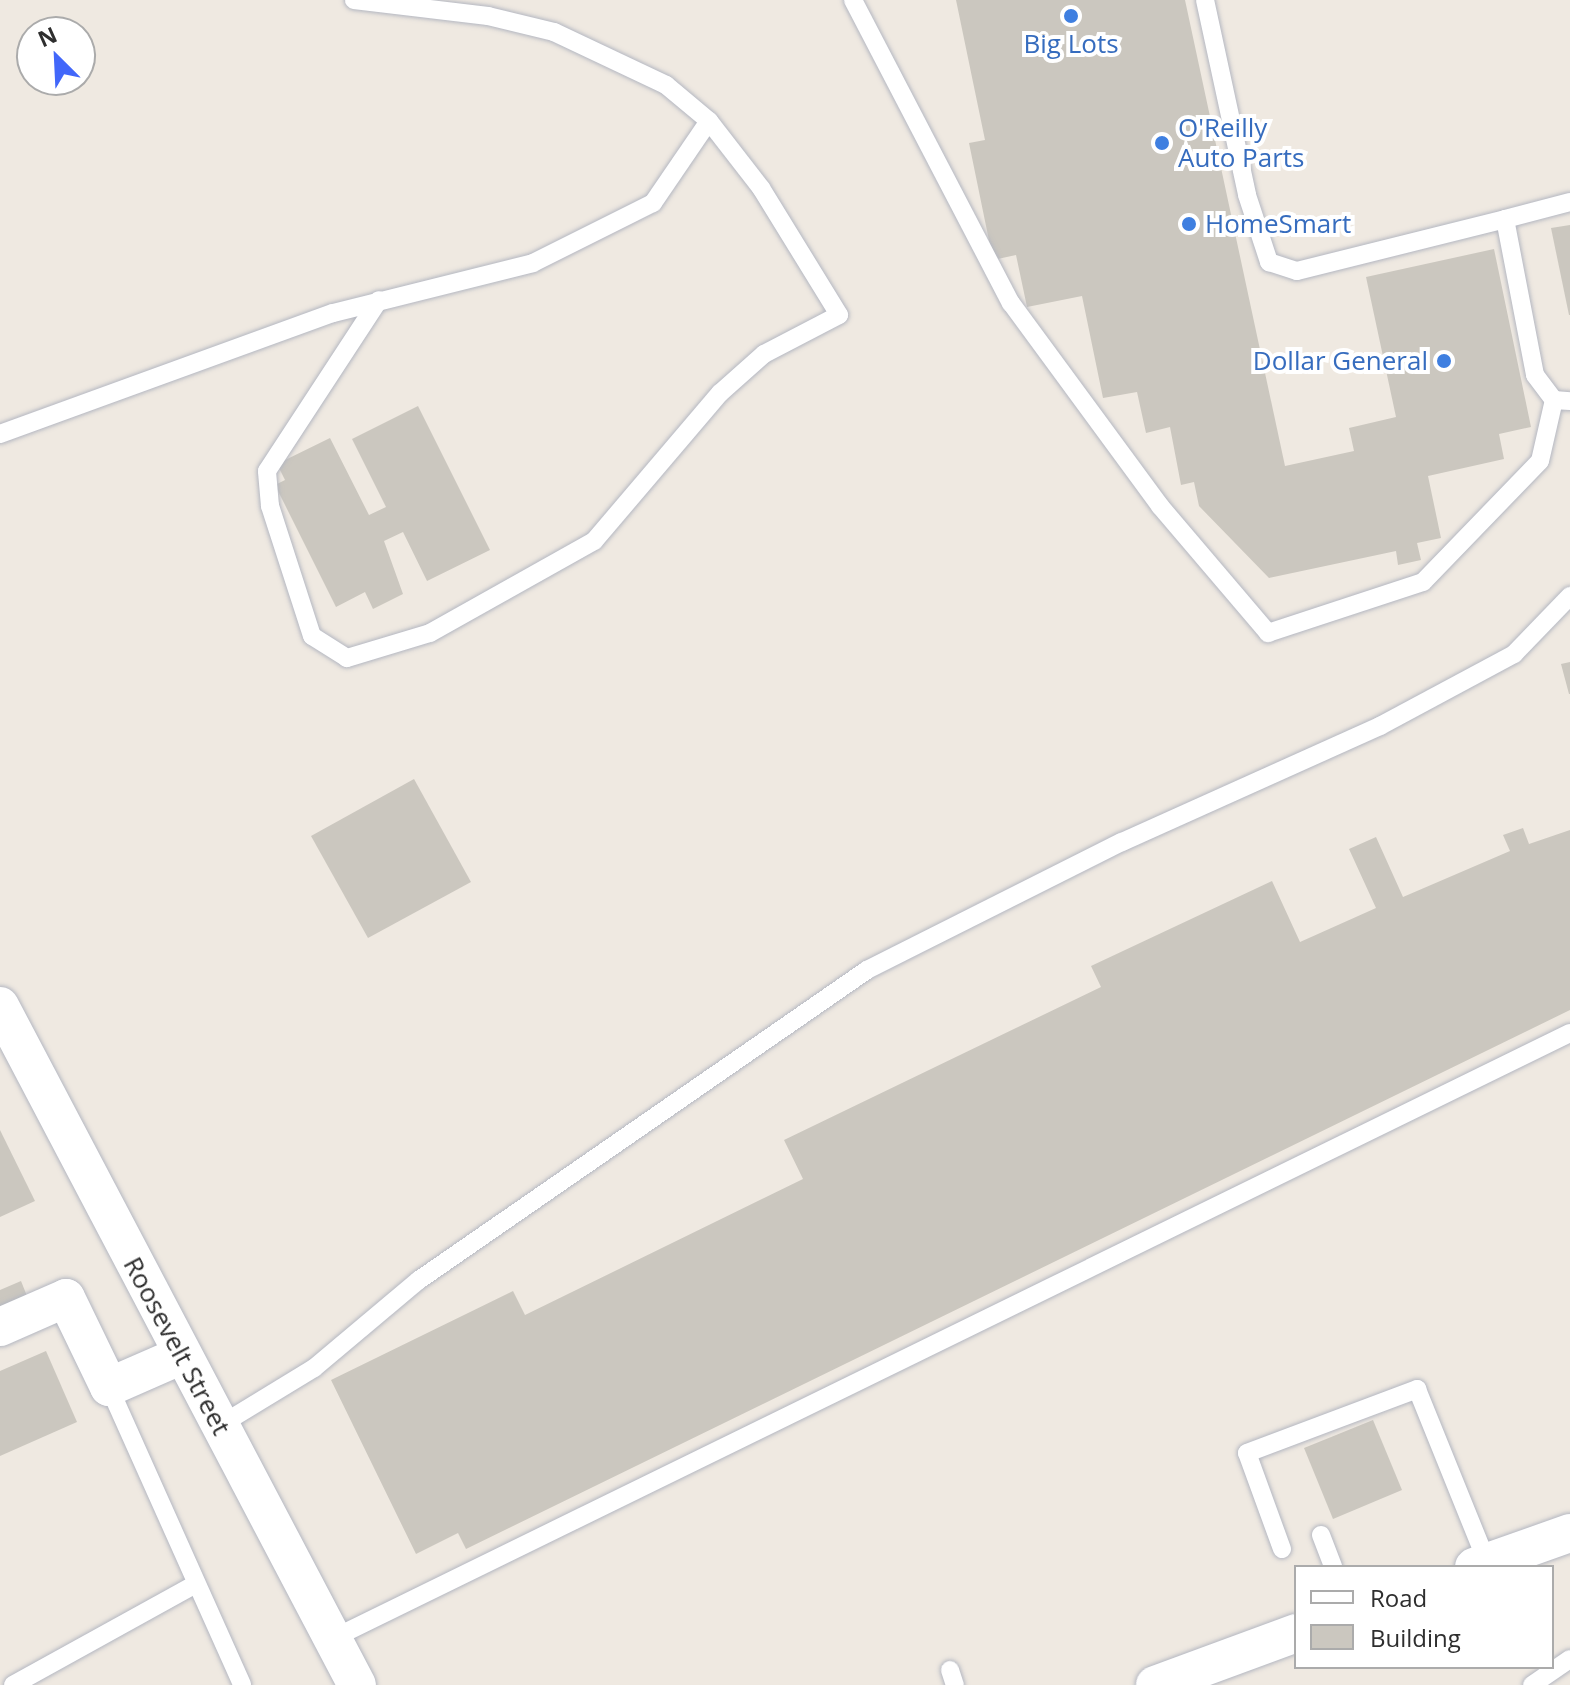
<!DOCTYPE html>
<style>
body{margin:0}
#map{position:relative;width:1570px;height:1685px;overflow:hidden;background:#efe9e1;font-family:"Open Sans",sans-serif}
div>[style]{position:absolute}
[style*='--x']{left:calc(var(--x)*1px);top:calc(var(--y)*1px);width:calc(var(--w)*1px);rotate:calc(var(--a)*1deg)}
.building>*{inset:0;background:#cbc7bf}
.roads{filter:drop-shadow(0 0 2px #b4b7c1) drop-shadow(0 0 2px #b4b7c1)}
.service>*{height:18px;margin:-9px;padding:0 9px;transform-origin:9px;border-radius:9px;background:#fff}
.minor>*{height:38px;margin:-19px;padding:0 19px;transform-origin:19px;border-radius:19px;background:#fff}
.dots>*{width:22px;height:22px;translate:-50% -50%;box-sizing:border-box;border:4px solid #fff;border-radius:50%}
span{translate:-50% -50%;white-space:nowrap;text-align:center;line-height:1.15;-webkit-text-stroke:8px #fff;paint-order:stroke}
.shop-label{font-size:26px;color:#366cbe}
.left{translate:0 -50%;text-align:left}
.right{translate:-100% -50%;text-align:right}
.street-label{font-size:26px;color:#2e2e2e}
.legend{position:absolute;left:1294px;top:1565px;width:260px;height:104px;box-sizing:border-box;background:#fff;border:2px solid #ababab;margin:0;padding:10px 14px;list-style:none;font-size:24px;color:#2e2e2e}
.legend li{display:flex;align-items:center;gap:16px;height:40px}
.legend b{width:40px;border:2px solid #ababab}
.north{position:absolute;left:16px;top:16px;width:80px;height:80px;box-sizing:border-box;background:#fff;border:2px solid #ababab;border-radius:50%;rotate:336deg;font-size:22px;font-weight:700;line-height:32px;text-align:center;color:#2e2e2e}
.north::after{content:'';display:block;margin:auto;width:28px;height:36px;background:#4267fa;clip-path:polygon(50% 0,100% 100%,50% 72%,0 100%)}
</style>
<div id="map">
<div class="building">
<div style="clip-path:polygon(956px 0,1185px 0,1285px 466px,1354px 451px,1349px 428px,1396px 417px,1366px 277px,1494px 249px,1531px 427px,1499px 434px,1504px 459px,1428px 476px,1441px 538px,1417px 543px,1421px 560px,1398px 565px,1396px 551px,1269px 578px,1199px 506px,1194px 482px,1181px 485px,1170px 427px,1146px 433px,1137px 392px,1103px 398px,1082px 296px,1027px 307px,1016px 255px,993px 260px,969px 143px,985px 140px)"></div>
<div style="clip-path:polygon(1570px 225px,1570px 315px,1569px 315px,1551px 228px)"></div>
<div style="clip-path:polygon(418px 406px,490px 550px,427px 581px,403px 532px,384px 541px,403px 594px,373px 609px,365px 592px,336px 607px,275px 485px,285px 480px,277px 464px,330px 438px,369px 515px,386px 507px,352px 439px)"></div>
<div style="clip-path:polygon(1570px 662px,1570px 694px,1569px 694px,1561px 664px)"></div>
<div style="clip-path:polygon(414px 779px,471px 882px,368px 938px,311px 836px)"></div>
<div style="clip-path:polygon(1523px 828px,1529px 844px,1570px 830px,1570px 1010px,466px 1549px,458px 1533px,416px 1554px,331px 1380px,513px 1291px,525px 1315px,803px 1179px,784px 1140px,1101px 987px,1091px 966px,1272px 881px,1300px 942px,1376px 908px,1349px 849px,1376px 837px,1403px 897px,1510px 851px,1503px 835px)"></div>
<div style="clip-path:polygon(0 1130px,35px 1201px,0 1217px)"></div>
<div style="clip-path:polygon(21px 1281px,31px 1306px,0 1318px,0 1290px)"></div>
<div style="clip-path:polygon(46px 1351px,77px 1422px,0 1456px,0 1371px)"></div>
<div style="clip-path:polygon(1373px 1420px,1402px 1490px,1333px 1519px,1304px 1448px)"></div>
</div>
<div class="roads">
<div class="service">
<div style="--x:354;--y:0;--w:135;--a:6.8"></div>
<div style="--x:488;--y:16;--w:68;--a:13.6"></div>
<div style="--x:554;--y:32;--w:124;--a:25.3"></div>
<div style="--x:666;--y:85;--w:56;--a:39.9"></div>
<div style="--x:709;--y:121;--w:85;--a:52.2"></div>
<div style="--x:761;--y:188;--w:149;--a:58.4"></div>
<div style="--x:839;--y:315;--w:85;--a:152.5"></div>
<div style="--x:764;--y:354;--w:59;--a:138.4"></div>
<div style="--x:720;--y:393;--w:194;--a:130.4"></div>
<div style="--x:594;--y:541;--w:188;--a:150.7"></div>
<div style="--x:430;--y:633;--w:87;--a:163.2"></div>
<div style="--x:347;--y:658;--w:41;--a:-147.8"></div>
<div style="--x:312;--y:636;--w:137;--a:-107.9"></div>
<div style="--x:270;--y:506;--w:35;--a:-95"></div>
<div style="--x:267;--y:471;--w:204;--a:-56.8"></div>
<div style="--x:853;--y:0;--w:342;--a:62.5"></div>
<div style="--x:1011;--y:303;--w:252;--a:53.7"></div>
<div style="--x:1160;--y:506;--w:167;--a:49.6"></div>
<div style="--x:1268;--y:633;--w:163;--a:-18.2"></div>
<div style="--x:1423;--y:582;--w:168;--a:-46"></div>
<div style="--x:1540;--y:461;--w:63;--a:-77.1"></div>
<div style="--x:1205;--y:0;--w:199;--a:77.8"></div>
<div style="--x:1247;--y:195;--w:71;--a:71.8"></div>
<div style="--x:1269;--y:262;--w:29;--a:18"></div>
<div style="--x:1297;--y:271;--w:214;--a:-14"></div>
<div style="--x:1570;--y:202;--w:67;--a:165.3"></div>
<div style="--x:1505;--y:219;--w:159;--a:79.1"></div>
<div style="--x:1535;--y:375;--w:31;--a:53"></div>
<div style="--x:1554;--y:400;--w:16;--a:4"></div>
<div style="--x:0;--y:434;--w:354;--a:-20"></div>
<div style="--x:333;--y:313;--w:206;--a:-14"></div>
<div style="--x:533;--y:263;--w:134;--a:-26.6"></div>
<div style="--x:653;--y:203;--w:99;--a:-55.7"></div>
<div style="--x:109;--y:1387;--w:326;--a:65.9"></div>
<div style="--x:219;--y:1426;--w:111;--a:-31.4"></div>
<div style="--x:314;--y:1368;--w:137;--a:-40"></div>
<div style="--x:419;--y:1280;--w:545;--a:-34.68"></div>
<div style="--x:867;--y:970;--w:285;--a:-26.7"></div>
<div style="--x:1122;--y:842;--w:283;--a:-24.2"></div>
<div style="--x:1380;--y:726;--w:152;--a:-28.2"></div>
<div style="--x:1514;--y:654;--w:81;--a:-46"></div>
<div style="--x:1321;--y:1535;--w:34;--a:69"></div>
<div style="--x:1282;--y:1549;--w:102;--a:-110"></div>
<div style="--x:1247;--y:1453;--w:182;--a:-20.6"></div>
<div style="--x:1417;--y:1389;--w:187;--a:68"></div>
<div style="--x:336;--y:1637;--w:1374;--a:-26.08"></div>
<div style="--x:950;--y:1670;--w:16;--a:72"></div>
<div style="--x:13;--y:1685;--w:207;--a:-28.9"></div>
<div style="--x:1532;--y:1685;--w:46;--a:-34.4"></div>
</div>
<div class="minor">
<div style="--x:0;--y:1006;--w:767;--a:62.27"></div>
<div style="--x:0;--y:1327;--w:72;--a:-23.7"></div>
<div style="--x:66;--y:1298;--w:99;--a:64.2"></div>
<div style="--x:109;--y:1387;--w:77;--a:-23.6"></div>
<div style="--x:1474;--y:1567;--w:102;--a:-19.5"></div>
<div style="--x:1155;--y:1685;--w:150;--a:-20.2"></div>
</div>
</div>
<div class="dots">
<div style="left:1071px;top:16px;background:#3f7fe0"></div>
<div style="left:1162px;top:143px;background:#3f7fe0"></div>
<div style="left:1189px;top:224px;background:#3f7fe0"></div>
<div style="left:1444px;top:361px;background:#3f7fe0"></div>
</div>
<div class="shop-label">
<span style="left:1071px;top:44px">Big Lots</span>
<span class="left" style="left:1178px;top:143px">O'Reilly<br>Auto Parts</span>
<span class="left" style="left:1205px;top:224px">HomeSmart</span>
<span class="right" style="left:1428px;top:361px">Dollar General</span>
</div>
<div class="street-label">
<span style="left:177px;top:1346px;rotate:62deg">Roosevelt Street</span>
</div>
<ul class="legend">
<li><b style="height:10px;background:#fff"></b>Road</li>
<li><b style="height:22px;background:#cbc7bf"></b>Building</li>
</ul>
<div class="north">N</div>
</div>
